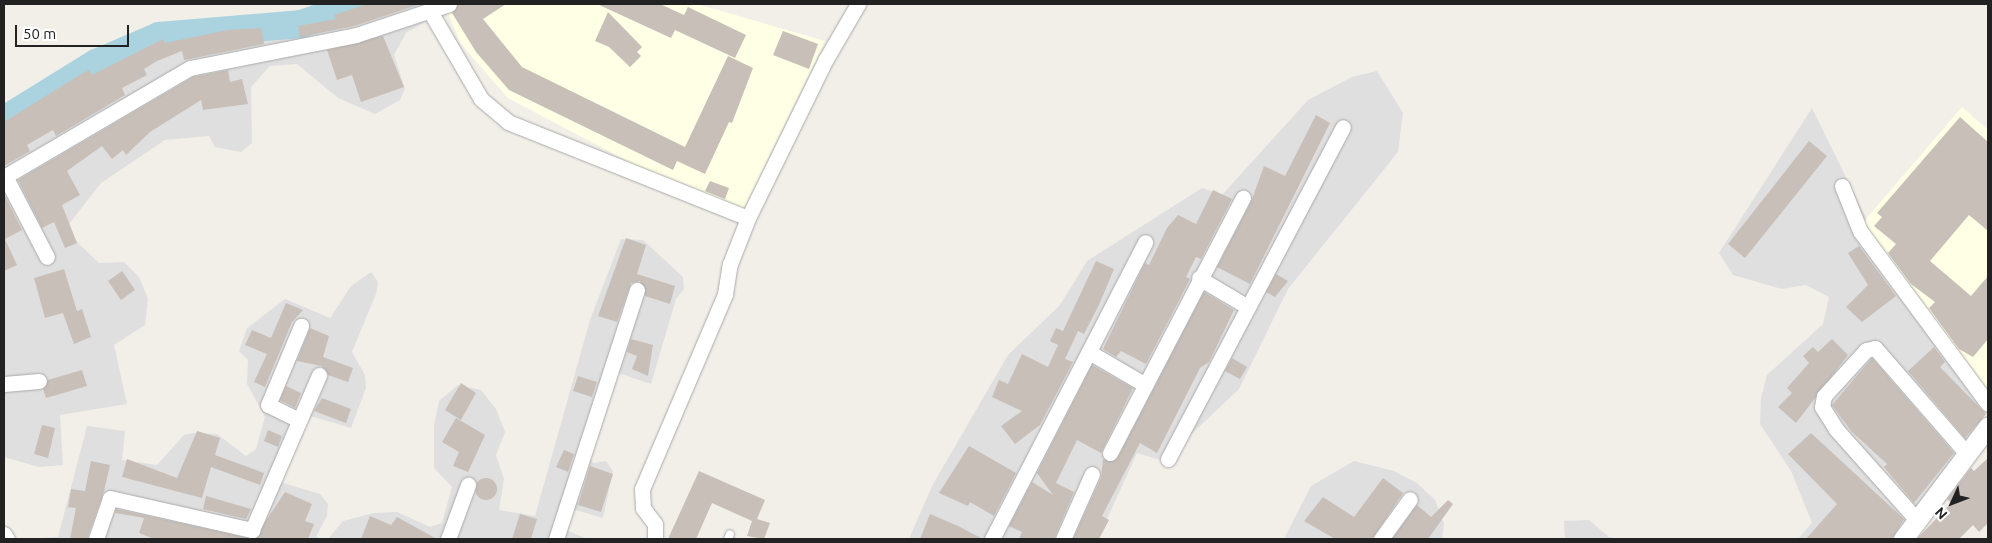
<!DOCTYPE html>
<style>
body{margin:0}
#map{position:relative;width:1992px;height:543px;overflow:hidden;background:#f2efe9;font-family:Ubuntu,sans-serif}
div>[style]{position:absolute}
[style*='--x']{left:calc(var(--x)*1px);top:calc(var(--y)*1px);width:calc(var(--w)*1px);rotate:calc(var(--a)*1deg)}
.residential>*{inset:0;background:#e0dfdf}
.education>*{inset:0;background:#ffffe5}
.river>*{height:28px;margin:-14px;padding:0 14px;transform-origin:14px;border-radius:14px;background:#aad3df}
.building>*{inset:0;background:#c7bfb8}
.round{border-radius:50%}
.roads{filter:drop-shadow(0 0 1px #a9a9a9) drop-shadow(0 0 1px #a9a9a9)}
.service>*{height:8px;margin:-4px;padding:0 4px;transform-origin:4px;border-radius:4px;background:#fff}
.minor>*{height:15px;margin:-7.5px;padding:0 7.5px;transform-origin:7.5px;border-radius:7.5px;background:#fff}
.tertiary>*{height:19px;margin:-9.5px;padding:0 9.5px;transform-origin:9.5px;border-radius:9.5px;background:#fff}
span{translate:-50% -50%;white-space:nowrap;text-align:center;line-height:1.15;-webkit-text-stroke:5px #fff;paint-order:stroke}
.frame{position:absolute;inset:0;border:5px solid #222;pointer-events:none}
.north{position:absolute;left:1927px;top:478px;width:50px;height:50px;-webkit-text-stroke:4px #fff;paint-order:stroke;rotate:227deg;font-size:14px;font-weight:700;line-height:20px;text-align:center;color:#222}
.north::after{content:'';display:block;margin:auto;width:18px;height:22px;background:#222;clip-path:polygon(50% 0,100% 100%,50% 72%,0 100%)}
.scale{position:absolute;left:15px;top:25px;width:114px;height:22px;box-sizing:border-box;border:2px solid #222;border-top:0;padding-left:6px;font-size:15px;line-height:18px;white-space:nowrap;color:#222;-webkit-text-stroke:4px #fff;paint-order:stroke}
</style>
<div id="map">
<div class="residential">
<div style="clip-path:polygon(348px 4px,455px 4px,406px 33px,394px 55px,405px 89px,400px 100px,375px 114px,338px 98px,297px 64px,270px 66px,251px 87px,252px 143px,241px 152px,215px 147px,209px 136px,165px 140px,101px 183px,69px 224px,72px 237px,99px 263px,124px 262px,139px 277px,148px 299px,145px 325px,114px 345px,127px 404px,60px 415px,63px 465px,39px 467px,4px 457px,4px 115px,134px 37px,316px 12px)"></div>
<div style="clip-path:polygon(1377px 71px,1403px 113px,1398px 152px,1288px 289px,1239px 389px,1163px 461px,1137px 453px,1098px 539px,909px 539px,932px 486px,1008px 355px,1060px 305px,1087px 261px,1202px 188px,1222px 195px,1308px 100px,1352px 77px)"></div>
<div style="clip-path:polygon(1812px 108px,1870px 226px,1988px 411px,1897px 539px,1798px 539px,1812px 523px,1791px 471px,1760px 424px,1761px 398px,1767px 375px,1823px 324px,1829px 297px,1806px 285px,1782px 289px,1733px 275px,1719px 253px)"></div>
<div style="clip-path:polygon(621px 239px,643px 240px,683px 277px,684px 289px,676px 299px,651px 384px,612px 371px,588px 452px,593px 463px,606px 461px,613px 471px,603px 518px,572px 509px,568px 531px,588px 539px,328px 539px,343px 521px,373px 513px,397px 512px,430px 527px,442px 523px,452px 487px,434px 468px,434px 425px,439px 401px,458px 385px,481px 390px,496px 409px,505px 432px,496px 455px,504px 479px,499px 510px,535px 516px,590px 320px)"></div>
<div style="clip-path:polygon(371px 272px,378px 282px,376px 294px,352px 352px,365px 375px,366px 388px,351px 428px,307px 415px,277px 481px,320px 494px,328px 504px,327px 516px,316px 537px,326px 539px,20px 539px,58px 537px,87px 426px,125px 431px,122px 460px,157px 465px,184px 435px,193px 433px,217px 434px,246px 456px,256px 449px,265px 417px,247px 384px,248px 360px,239px 351px,247px 328px,285px 299px,330px 318px,351px 286px)"></div>
<div style="clip-path:polygon(1354px 461px,1394px 471px,1417px 483px,1435px 500px,1444px 524px,1442px 539px,1284px 539px,1311px 486px)"></div>
<div style="clip-path:polygon(1589px 520px,1609px 537px,1620px 539px,1565px 539px,1564px 521px)"></div>
</div>
<div class="education">
<div style="clip-path:polygon(459px 4px,697px 4px,825px 41px,743px 210px,631px 163px,508px 98px,461px 44px,448px 13px)"></div>
<div style="clip-path:polygon(1962px 107px,1988px 130px,1988px 389px,1982px 396px,1860px 226px)"></div>
</div>
<div class="river">
<div style="--x:4;--y:120;--w:108;--a:-31.8"></div>
<div style="--x:96;--y:63;--w:69;--a:-23.2"></div>
<div style="--x:159;--y:36;--w:143;--a:-4.8"></div>
<div style="--x:301;--y:24;--w:62;--a:-18.7"></div>
</div>
<div class="building">
<div style="clip-path:polygon(367px 4px,420px 4px,354px 26px,300px 37px,298px 26px,336px 19px,334px 15px)"></div>
<div style="clip-path:polygon(458px 4px,506px 4px,483px 19px,522px 67px,685px 147px,728px 56px,753px 68px,732px 123px,729px 122px,705px 174px,677px 161px,673px 170px,509px 90px,476px 52px,452px 13px)"></div>
<div style="clip-path:polygon(597px 4px,660px 4px,684px 15px,688px 7px,746px 35px,735px 58px,675px 30px,671px 38px)"></div>
<div style="clip-path:polygon(608px 12px,642px 47px,637px 52px,641px 56px,630px 67px,609px 47px,595px 41px)"></div>
<div style="clip-path:polygon(261px 28px,264px 44px,184px 60px,182px 51px,157px 61px,144px 69px,147px 75px,122px 88px,125px 95px,56px 136px,53px 130px,27px 145px,30px 151px,4px 166px,4px 122px,78px 76px,89px 70px,92px 75px,163px 39px,165px 43px,228px 30px)"></div>
<div style="clip-path:polygon(783px 31px,818px 44px,809px 69px,773px 55px)"></div>
<div style="clip-path:polygon(383px 36px,404px 87px,361px 102px,352px 75px,337px 80px,327px 50px)"></div>
<div style="clip-path:polygon(228px 70px,230px 82px,242px 79px,248px 104px,203px 110px,201px 100px,150px 132px,126px 155px,123px 150px,112px 159px,102px 146px,67px 171px,80px 195px,62px 205px,77px 243px,65px 248px,54px 222px,42px 228px,18px 180px,193px 77px)"></div>
<div style="clip-path:polygon(1316px 115px,1330px 123px,1250px 284px,1217px 267px,1251px 202px,1264px 166px,1285px 176px)"></div>
<div style="clip-path:polygon(1960px 117px,1988px 142px,1988px 231px,1969px 215px,1930px 261px,1971px 296px,1988px 276px,1988px 339px,1973px 357px,1959px 349px,1929px 308px,1935px 302px,1911px 284px,1888px 253px,1896px 244px,1874px 226px,1882px 217px,1877px 213px)"></div>
<div style="clip-path:polygon(1809px 141px,1827px 156px,1745px 258px,1728px 244px)"></div>
<div style="clip-path:polygon(710px 181px,729px 188px,725px 199px,705px 191px)"></div>
<div style="clip-path:polygon(1213px 190px,1232px 199px,1201px 259px,1196px 257px,1186px 277px,1190px 279px,1146px 364px,1121px 351px,1116px 357px,1103px 349px,1145px 263px,1149px 265px,1167px 228px,1178px 215px,1196px 224px)"></div>
<div style="clip-path:polygon(4px 194px,22px 230px,5px 239px,17px 265px,4px 271px)"></div>
<div style="clip-path:polygon(626px 238px,646px 245px,637px 274px,675px 286px,670px 304px,645px 296px,640px 281px,631px 283px,617px 322px,598px 316px)"></div>
<div style="clip-path:polygon(1859px 246px,1896px 296px,1862px 322px,1846px 307px,1868px 285px,1848px 253px)"></div>
<div style="clip-path:polygon(1096px 261px,1114px 269px,1099px 305px,1084px 334px,1078px 331px,1065px 359px,1073px 362px,1040px 425px,1015px 444px,1001px 426px,1022px 411px,992px 397px,999px 380px,1008px 384px,1022px 354px,1048px 367px,1058px 345px,1050px 341px,1056px 328px,1063px 331px)"></div>
<div style="clip-path:polygon(64px 269px,77px 311px,82px 309px,91px 337px,74px 344px,63px 313px,45px 318px,34px 278px)"></div>
<div style="clip-path:polygon(122px 271px,135px 290px,121px 300px,108px 281px)"></div>
<div style="clip-path:polygon(1276px 274px,1288px 281px,1275px 297px,1266px 292px)"></div>
<div style="clip-path:polygon(1204px 292px,1234px 310px,1209px 362px,1200px 368px,1157px 453px,1140px 443px,1102px 516px,1109px 520px,1099px 539px,1073px 539px,1101px 478px,1103px 459px,1111px 462px,1118px 457px)"></div>
<div style="clip-path:polygon(286px 303px,303px 310px,292px 322px,265px 387px,254px 382px,267px 354px,245px 345px,252px 330px,271px 338px)"></div>
<div style="clip-path:polygon(310px 328px,329px 336px,323px 357px,353px 368px,348px 382px,328px 375px,322px 366px,297px 361px)"></div>
<div style="clip-path:polygon(631px 339px,653px 345px,648px 376px,632px 369px,637px 356px,627px 352px)"></div>
<div style="clip-path:polygon(1832px 339px,1848px 355px,1796px 423px,1778px 407px,1792px 393px,1787px 388px,1809px 363px,1803px 356px,1813px 347px,1818px 352px)"></div>
<div style="clip-path:polygon(1934px 347px,1945px 362px,1940px 367px,1986px 414px,1965px 438px,1908px 371px)"></div>
<div style="clip-path:polygon(1232px 358px,1247px 367px,1240px 379px,1225px 371px)"></div>
<div style="clip-path:polygon(1872px 358px,1954px 453px,1914px 503px,1884px 467px,1887px 464px,1851px 431px,1832px 405px)"></div>
<div style="clip-path:polygon(1092px 365px,1133px 388px,1101px 453px,1077px 440px,1056px 483px,1074px 492px,1054px 539px,1019px 539px,1022px 532px,1009px 526px,1032px 482px,1053px 495px,1037px 473px)"></div>
<div style="clip-path:polygon(82px 370px,87px 386px,46px 398px,43px 389px,48px 380px)"></div>
<div style="clip-path:polygon(578px 376px,597px 382px,592px 397px,573px 391px)"></div>
<div style="clip-path:polygon(461px 383px,476px 393px,461px 420px,445px 410px)"></div>
<div style="clip-path:polygon(286px 386px,301px 393px,295px 408px,280px 400px)"></div>
<div style="clip-path:polygon(322px 398px,351px 409px,346px 423px,314px 411px)"></div>
<div style="clip-path:polygon(456px 418px,485px 435px,468px 472px,453px 466px,459px 452px,442px 442px)"></div>
<div style="clip-path:polygon(42px 425px,55px 428px,48px 458px,34px 454px)"></div>
<div style="clip-path:polygon(268px 430px,282px 436px,278px 447px,264px 441px)"></div>
<div style="clip-path:polygon(197px 431px,220px 438px,215px 455px,264px 473px,260px 485px,211px 467px,202px 498px,122px 477px,127px 459px,177px 478px)"></div>
<div style="clip-path:polygon(1811px 433px,1904px 519px,1892px 539px,1806px 539px,1837px 504px,1788px 454px)"></div>
<div style="clip-path:polygon(969px 446px,1016px 473px,994px 516px,970px 502px,968px 506px,939px 493px)"></div>
<div style="clip-path:polygon(564px 450px,574px 454px,568px 472px,556px 467px)"></div>
<div style="clip-path:polygon(1988px 458px,1988px 523px,1979px 532px,1973px 525px,1959px 539px,1917px 539px,1951px 503px,1947px 499px,1971px 468px,1974px 471px)"></div>
<div style="clip-path:polygon(91px 461px,110px 465px,104px 491px,87px 539px,70px 539px,76px 508px,68px 507px,71px 489px,85px 491px)"></div>
<div style="clip-path:polygon(590px 466px,613px 474px,601px 512px,578px 505px)"></div>
<div style="clip-path:polygon(699px 471px,765px 500px,757px 519px,770px 523px,764px 539px,747px 536px,752px 521px,712px 503px,696px 539px,668px 539px)"></div>
<div style="clip-path:polygon(1383px 478px,1403px 493px,1372px 539px,1335px 539px,1304px 521px,1323px 497px,1354px 517px)"></div>
<div class="round" style="left:475px;top:478px;width:22px;height:22px"></div>
<div style="clip-path:polygon(285px 492px,312px 504px,305px 521px,314px 524px,308px 539px,154px 539px,139px 533px,144px 518px,115px 513px,116px 509px,254px 539px)"></div>
<div style="clip-path:polygon(206px 496px,251px 509px,246px 519px,203px 509px)"></div>
<div style="clip-path:polygon(1448px 500px,1453px 504px,1428px 539px,1392px 539px,1417px 505px,1431px 517px)"></div>
<div style="clip-path:polygon(520px 514px,537px 519px,531px 539px,512px 539px)"></div>
<div style="clip-path:polygon(930px 514px,958px 526px,983px 539px,920px 539px)"></div>
<div style="clip-path:polygon(370px 516px,391px 525px,397px 517px,437px 539px,361px 539px)"></div>
</div>
<div class="roads">
<div class="service">
<div style="--x:728;--y:539;--w:5;--a:-68"></div>
</div>
<div class="minor">
<div style="--x:431;--y:13;--w:99;--a:59.8"></div>
<div style="--x:481;--y:99;--w:35;--a:40"></div>
<div style="--x:508;--y:122;--w:258;--a:21.8"></div>
<div style="--x:5;--y:176;--w:91;--a:62.6"></div>
<div style="--x:4;--y:177;--w:216;--a:-30.4"></div>
<div style="--x:190;--y:68;--w:169;--a:-11.2"></div>
<div style="--x:356;--y:35;--w:98;--a:-18.4"></div>
<div style="--x:1842;--y:186;--w:48;--a:68.2"></div>
<div style="--x:1860;--y:231;--w:215;--a:53.5"></div>
<div style="--x:1199;--y:278;--w:57;--a:30.6"></div>
<div style="--x:1089;--y:352;--w:64;--a:30.2"></div>
<div style="--x:4;--y:384;--w:35;--a:-5"></div>
<div style="--x:299;--y:420;--w:34;--a:-154"></div>
<div style="--x:268;--y:405;--w:86;--a:-67.3"></div>
<div style="--x:1110;--y:453;--w:288;--a:-62.5"></div>
<div style="--x:1168;--y:459;--w:375;--a:-62.2"></div>
<div style="--x:1917;--y:520;--w:122;--a:-131.7"></div>
<div style="--x:1836;--y:429;--w:26;--a:-122"></div>
<div style="--x:1822;--y:407;--w:11;--a:-80"></div>
<div style="--x:1824;--y:396;--w:62;--a:-47.6"></div>
<div style="--x:1866;--y:350;--w:9;--a:-13"></div>
<div style="--x:1875;--y:348;--w:140;--a:49"></div>
<div style="--x:4;--y:534;--w:6;--a:59"></div>
<div style="--x:96;--y:539;--w:43;--a:-71.1"></div>
<div style="--x:110;--y:498;--w:146;--a:12.7"></div>
<div style="--x:252;--y:530;--w:169;--a:-66.6"></div>
<div style="--x:448;--y:539;--w:58;--a:-69.7"></div>
<div style="--x:556;--y:539;--w:262;--a:-72"></div>
<div style="--x:655;--y:539;--w:15;--a:-90"></div>
<div style="--x:655;--y:524;--w:20;--a:-127"></div>
<div style="--x:643;--y:508;--w:19;--a:-93"></div>
<div style="--x:642;--y:489;--w:212;--a:-66.9"></div>
<div style="--x:725;--y:294;--w:30;--a:-81"></div>
<div style="--x:730;--y:264;--w:49;--a:-68.6"></div>
<div style="--x:748;--y:218;--w:177;--a:-63.9"></div>
<div style="--x:826;--y:59;--w:64;--a:-59.8"></div>
<div style="--x:992;--y:539;--w:334;--a:-62.7"></div>
<div style="--x:1063;--y:539;--w:71;--a:-66"></div>
<div style="--x:1381;--y:539;--w:49;--a:-54.1"></div>
</div>
<div class="tertiary">
<div style="--x:1903;--y:539;--w:141;--a:-53"></div>
</div>
</div>
<div class="frame"></div>
<div class="north">N</div>
<div class="scale">50 m</div>
</div>
